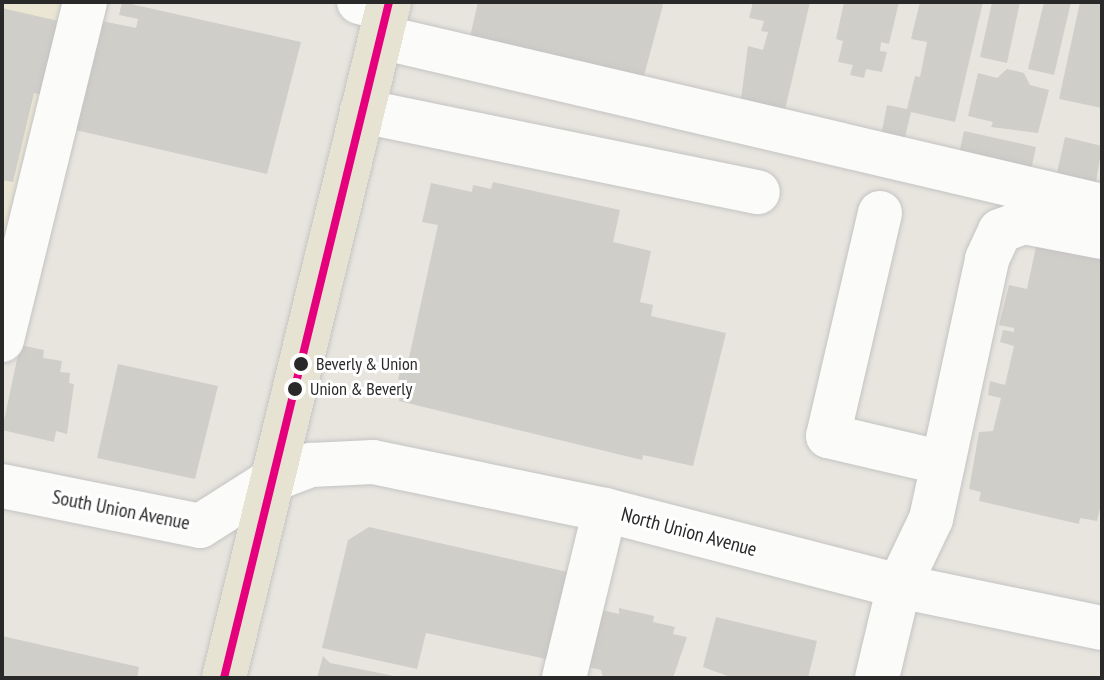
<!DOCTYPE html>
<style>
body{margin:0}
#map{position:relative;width:1104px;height:680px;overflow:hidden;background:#e7e5de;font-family:"PT Sans Narrow",sans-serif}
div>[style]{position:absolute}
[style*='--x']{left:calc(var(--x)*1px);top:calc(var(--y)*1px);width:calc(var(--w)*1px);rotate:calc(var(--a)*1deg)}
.education>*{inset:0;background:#eae6d3}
.building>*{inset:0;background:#d0cec9}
.roads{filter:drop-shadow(0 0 2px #c5c4c4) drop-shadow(0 0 2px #c5c4c4)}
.minor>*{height:44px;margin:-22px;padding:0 22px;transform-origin:22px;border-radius:22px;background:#fbfbfa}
.major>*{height:44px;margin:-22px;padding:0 22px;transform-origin:22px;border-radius:22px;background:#e6e3d2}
.bus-1>*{height:8px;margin:-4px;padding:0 4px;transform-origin:4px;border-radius:4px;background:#e5007d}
.dots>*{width:22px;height:22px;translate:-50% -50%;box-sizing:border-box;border:4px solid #fff;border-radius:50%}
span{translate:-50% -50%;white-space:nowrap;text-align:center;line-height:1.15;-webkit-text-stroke:6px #fff;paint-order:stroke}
.bus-label{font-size:18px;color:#292929}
.left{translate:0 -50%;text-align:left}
.street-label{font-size:20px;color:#292929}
.frame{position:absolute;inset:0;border:4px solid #292929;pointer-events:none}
</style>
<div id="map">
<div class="education">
<div style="clip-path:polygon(2px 2px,71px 2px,2px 284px)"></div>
</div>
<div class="building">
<div style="clip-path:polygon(122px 2px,301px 42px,267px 174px,71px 129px,97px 20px,136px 28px,138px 19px,119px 15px)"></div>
<div style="clip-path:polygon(478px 2px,660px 2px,663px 5px,642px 83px,469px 41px)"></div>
<div style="clip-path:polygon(753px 2px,810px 2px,785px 110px,741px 99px,748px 46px,763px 50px,768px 32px,761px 31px,764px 21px,749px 18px)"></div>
<div style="clip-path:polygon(844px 2px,899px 2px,889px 44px,881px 42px,880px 51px,887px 52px,882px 72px,866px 69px,864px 78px,850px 75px,853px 65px,838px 62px,843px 41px,836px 39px)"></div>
<div style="clip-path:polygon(920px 2px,983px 2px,955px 122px,911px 112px,904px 141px,881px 136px,887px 105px,907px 109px,915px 76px,920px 77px,927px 42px,911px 39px)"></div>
<div style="clip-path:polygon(992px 2px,1020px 2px,1007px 63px,980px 57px)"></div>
<div style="clip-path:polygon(1044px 2px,1071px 2px,1054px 75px,1028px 69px)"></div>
<div style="clip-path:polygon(1080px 2px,1102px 2px,1102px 108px,1059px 99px)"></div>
<div style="clip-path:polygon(2px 8px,67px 23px,47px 96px,34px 93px,13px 182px,2px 180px)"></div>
<div style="clip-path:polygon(1007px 69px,1024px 73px,1030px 85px,1049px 90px,1038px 133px,991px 127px,993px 122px,968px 116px,978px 73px,997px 78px)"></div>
<div style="clip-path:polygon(964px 131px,1036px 147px,1031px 170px,959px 154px)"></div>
<div style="clip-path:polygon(1065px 137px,1102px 146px,1096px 182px,1057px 173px)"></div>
<div style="clip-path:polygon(493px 182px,620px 210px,613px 242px,651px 251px,640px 302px,653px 305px,651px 316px,726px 333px,693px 466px,643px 455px,642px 460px,399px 401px,403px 381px,398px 380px,401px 365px,407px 367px,438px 225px,422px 222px,431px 183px,472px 192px,473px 185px,491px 189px)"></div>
<div style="clip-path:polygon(1037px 242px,1102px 255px,1102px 500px,1097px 521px,1080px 518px,1079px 524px,979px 501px,981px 492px,969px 489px,979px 432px,993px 431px,1001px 398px,988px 395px,990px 381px,1005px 385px,1014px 346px,1000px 342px,1003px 330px,1014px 332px,1014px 328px,999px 325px,1009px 285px,1027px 289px)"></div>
<div style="clip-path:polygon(20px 345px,44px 350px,43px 358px,62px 361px,60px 372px,70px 373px,69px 383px,74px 384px,67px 434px,56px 431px,54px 442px,2px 430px)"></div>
<div style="clip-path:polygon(118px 364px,218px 386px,195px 479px,97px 458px)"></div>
<div style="clip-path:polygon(369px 527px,572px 573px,551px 660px,426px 633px,417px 669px,322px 648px,348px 540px)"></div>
<div style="clip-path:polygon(619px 608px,654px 616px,653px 622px,675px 627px,673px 634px,687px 637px,673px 678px,603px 678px,601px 670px,584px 666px,598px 609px,619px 614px)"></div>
<div style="clip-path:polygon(716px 617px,817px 641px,808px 678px,733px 678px,703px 667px)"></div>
<div style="clip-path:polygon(2px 636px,139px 667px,137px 678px,2px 678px)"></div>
<div style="clip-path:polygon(323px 656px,330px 663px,404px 678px,317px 678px)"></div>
</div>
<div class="roads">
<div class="minor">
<div style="--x:359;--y:2;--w:29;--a:14"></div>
<div style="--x:381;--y:37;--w:741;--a:13.19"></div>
<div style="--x:362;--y:111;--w:404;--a:11.6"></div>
<div style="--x:880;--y:213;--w:229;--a:103.1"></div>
<div style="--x:828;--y:436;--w:118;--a:13.2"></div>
<div style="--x:2;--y:340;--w:348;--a:-76.2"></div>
<div style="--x:2;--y:486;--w:202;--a:11.4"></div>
<div style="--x:200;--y:526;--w:88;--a:-32.4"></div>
<div style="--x:274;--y:479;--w:40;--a:-21"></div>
<div style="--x:311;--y:465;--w:62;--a:-2.8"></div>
<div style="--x:373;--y:462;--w:237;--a:11.7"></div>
<div style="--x:605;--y:510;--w:304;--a:14.5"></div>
<div style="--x:899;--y:586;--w:207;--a:11.7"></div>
<div style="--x:564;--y:678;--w:173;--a:-76.3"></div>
<div style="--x:877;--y:678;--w:95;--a:-76.6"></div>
<div style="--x:899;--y:586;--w:74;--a:-64.5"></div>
<div style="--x:931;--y:519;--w:266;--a:-77.8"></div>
<div style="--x:987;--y:259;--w:31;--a:-65"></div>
<div style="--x:1000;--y:231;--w:26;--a:-21"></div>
<div style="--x:1024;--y:222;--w:79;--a:10.9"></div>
</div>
<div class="major">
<div style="--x:224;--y:678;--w:696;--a:-76.28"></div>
</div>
</div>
<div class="bus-1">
<div style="--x:224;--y:678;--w:696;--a:-76.28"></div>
</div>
<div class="dots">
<div style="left:301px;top:364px;background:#292929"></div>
<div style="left:295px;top:389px;background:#292929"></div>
</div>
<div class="bus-label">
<span class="left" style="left:316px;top:364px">Beverly &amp; Union</span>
<span class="left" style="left:310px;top:389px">Union &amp; Beverly</span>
</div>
<div class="street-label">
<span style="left:121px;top:510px;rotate:11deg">South Union Avenue</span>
<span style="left:689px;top:532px;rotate:15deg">North Union Avenue</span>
</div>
<div class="frame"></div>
</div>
